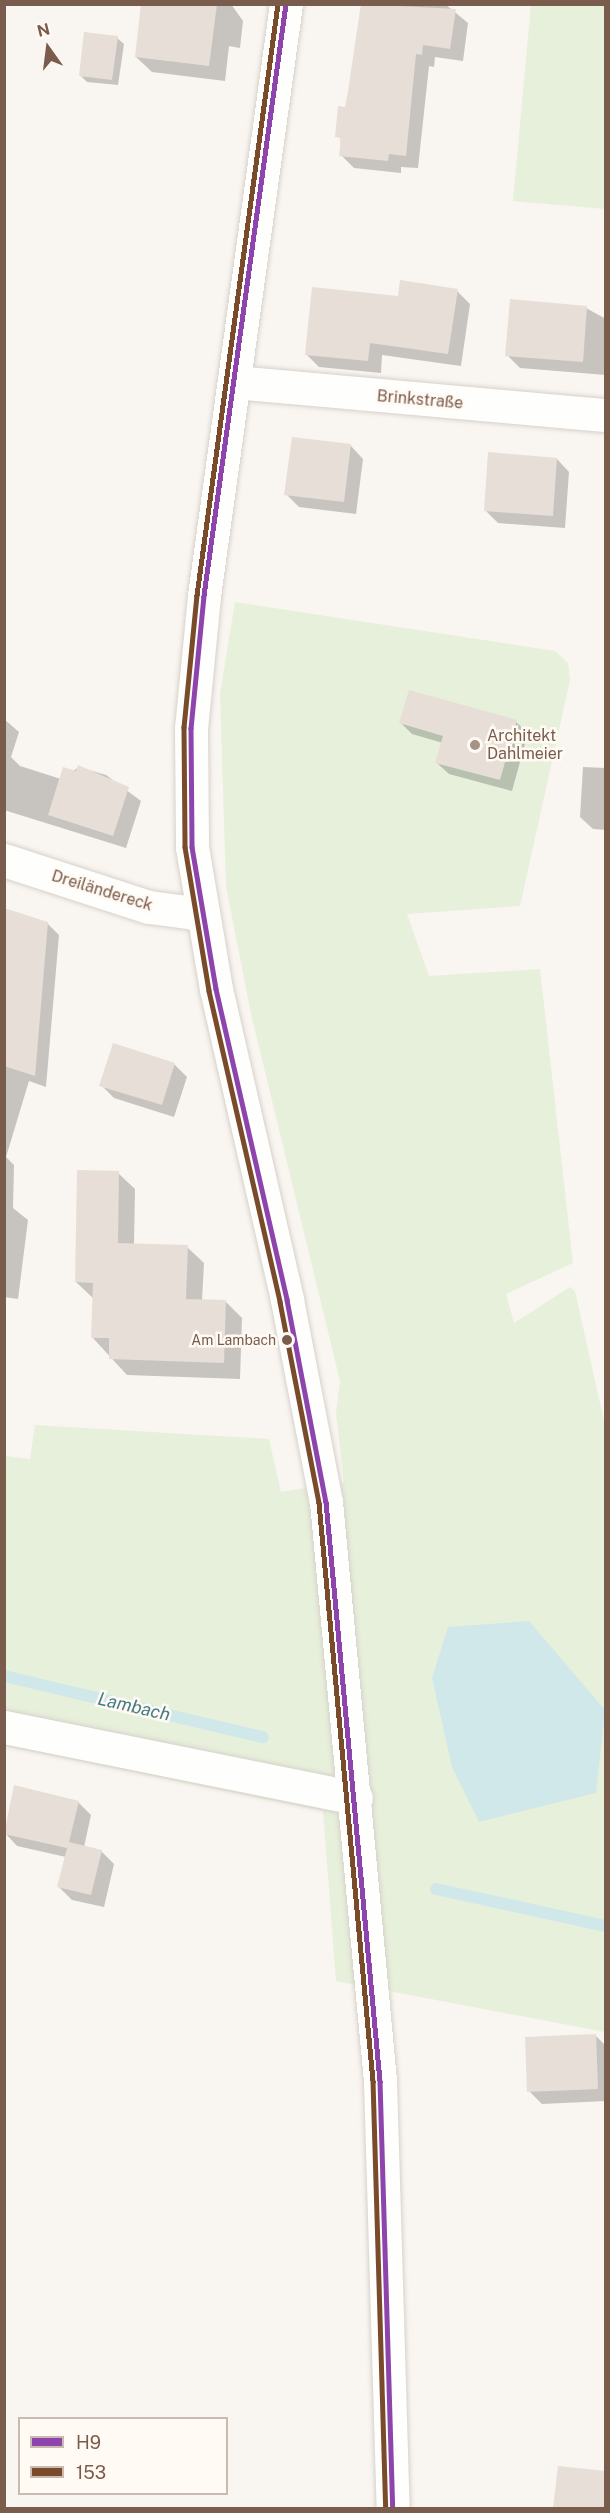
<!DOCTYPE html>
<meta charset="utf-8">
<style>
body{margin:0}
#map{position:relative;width:610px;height:2513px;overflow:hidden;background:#f9f5f0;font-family:"Public Sans",sans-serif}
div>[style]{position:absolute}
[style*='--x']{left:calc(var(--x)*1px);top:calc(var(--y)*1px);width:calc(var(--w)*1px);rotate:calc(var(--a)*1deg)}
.green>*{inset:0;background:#e7f0db}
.water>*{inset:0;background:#d0e8ea}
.shadow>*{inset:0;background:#0003}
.stream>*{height:12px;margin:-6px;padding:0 6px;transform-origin:6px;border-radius:6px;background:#d0e8ea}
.building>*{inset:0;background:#e6ded7}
.roads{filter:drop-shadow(0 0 2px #d7d1cb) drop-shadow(0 0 2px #d7d1cb)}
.minor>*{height:33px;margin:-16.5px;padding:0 16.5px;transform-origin:16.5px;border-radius:16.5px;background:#fefefd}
.tertiary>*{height:33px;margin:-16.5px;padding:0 16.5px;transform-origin:16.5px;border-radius:16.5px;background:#fefefd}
.bus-1>*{height:4.5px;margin:-2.25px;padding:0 2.25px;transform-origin:2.25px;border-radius:2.25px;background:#8e44ad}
.bus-2>*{height:4.5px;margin:-2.25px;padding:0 2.25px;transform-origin:2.25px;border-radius:2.25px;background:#7a4b2a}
.dots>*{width:16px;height:16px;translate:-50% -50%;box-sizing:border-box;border:3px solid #fffaf3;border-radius:50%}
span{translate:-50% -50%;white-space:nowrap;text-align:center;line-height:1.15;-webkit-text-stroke:5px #fffaf3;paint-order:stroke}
.bus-label{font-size:14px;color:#7a5c4d}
.right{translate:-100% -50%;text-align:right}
.street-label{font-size:16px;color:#7a5c4d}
.poi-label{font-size:16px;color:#7a5c4d}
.left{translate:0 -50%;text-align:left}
.water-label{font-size:18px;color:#437c86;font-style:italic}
.frame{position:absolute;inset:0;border:6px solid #7a5c4d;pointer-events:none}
.legend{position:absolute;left:18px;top:2417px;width:210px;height:78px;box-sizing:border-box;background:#fffaf3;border:2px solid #cabbb1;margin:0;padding:8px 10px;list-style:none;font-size:18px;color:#7a5c4d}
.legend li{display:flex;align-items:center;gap:12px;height:30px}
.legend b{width:30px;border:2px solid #cabbb1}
.north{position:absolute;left:18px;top:18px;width:60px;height:60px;-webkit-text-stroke:4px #fffaf3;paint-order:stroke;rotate:346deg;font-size:16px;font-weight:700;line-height:24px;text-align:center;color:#7a5c4d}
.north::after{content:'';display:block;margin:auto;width:21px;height:27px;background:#7a5c4d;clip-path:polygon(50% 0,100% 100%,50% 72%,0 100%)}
</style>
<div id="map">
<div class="green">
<div style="clip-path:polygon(531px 5px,605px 5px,605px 209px,513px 201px)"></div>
<div style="clip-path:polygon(235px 602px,555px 651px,568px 663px,570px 680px,520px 906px,407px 914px,429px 976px,540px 969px,573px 1263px,506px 1294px,514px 1323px,570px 1287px,575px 1291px,605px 1426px,605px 2032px,336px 1981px,323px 1811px,5px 1746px,5px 1456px,30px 1459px,35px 1425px,269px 1439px,281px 1492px,344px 1482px,336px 1414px,340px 1381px,251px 1014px,226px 886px,220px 694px)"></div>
</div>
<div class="water">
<div style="clip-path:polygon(529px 1621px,605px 1710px,596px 1793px,479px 1822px,452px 1767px,432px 1678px,448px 1627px)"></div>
</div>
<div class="shadow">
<div style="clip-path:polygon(143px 4px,231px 4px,243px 21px,240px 48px,229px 46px,225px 81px,152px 72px,136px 57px)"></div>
<div style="clip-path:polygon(362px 4px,445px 4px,468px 23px,463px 61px,435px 57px,434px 67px,429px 66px,418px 168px,401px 167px,401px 173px,354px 168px,341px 155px,340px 108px,346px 109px)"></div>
<div style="clip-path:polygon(117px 38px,124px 44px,118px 85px,87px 82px,80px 75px)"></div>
<div style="clip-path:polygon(457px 291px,470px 304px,461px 366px,382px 355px,381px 373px,319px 367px,306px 354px,399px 298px)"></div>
<div style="clip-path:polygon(586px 308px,606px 319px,606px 375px,520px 368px,507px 355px)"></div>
<div style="clip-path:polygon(351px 446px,363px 459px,356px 514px,299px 507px,286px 494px)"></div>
<div style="clip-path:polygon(557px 459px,569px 472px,565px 528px,498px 523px,485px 510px)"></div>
<div style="clip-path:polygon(4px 719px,19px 732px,11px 757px,20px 766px,61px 779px,79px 767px,106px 775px,141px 801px,126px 848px,4px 810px)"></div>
<div style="clip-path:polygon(516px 722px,528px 733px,512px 791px,449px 774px,437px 763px,443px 743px,412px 734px,401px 723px)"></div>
<div style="clip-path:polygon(583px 767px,606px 768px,606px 830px,593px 829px,580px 817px)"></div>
<div style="clip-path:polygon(4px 918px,47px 923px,59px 935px,46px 1087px,29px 1081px,6px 1157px,14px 1165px,13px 1208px,28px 1220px,18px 1299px,4px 1297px)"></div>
<div style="clip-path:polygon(174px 1064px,187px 1077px,174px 1117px,114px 1098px,101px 1085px)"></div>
<div style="clip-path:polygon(118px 1173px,135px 1189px,134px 1245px,187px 1247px,204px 1263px,202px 1301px,225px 1301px,242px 1318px,240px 1379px,127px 1375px,92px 1337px,94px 1299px,76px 1282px)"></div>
<div style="clip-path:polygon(78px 1802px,91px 1815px,84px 1847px,101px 1851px,114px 1864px,104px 1907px,72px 1900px,59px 1887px,66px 1857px,17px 1846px,5px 1833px)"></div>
<div style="clip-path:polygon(596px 2036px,606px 2046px,606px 2101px,542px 2104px,529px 2091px)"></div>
<div style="clip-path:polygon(559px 2468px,606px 2472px,606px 2508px,555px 2508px)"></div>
</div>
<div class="stream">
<div style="--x:4;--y:1676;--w:266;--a:13.3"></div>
<div style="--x:436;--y:1889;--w:174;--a:12.3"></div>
</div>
<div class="building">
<div style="clip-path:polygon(141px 4px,217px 4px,209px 66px,135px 57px)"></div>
<div style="clip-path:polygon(361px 4px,456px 9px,450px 49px,423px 45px,422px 55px,416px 54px,406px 156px,389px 154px,388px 161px,339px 156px,341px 138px,335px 137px,338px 106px,345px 107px,348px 91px)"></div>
<div style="clip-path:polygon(84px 32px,118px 36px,112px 80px,79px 76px)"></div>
<div style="clip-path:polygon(400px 280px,458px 289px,448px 354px,370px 343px,368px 361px,305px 355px,312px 287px,398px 296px)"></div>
<div style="clip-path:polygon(510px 299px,587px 306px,583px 362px,505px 356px)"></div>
<div style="clip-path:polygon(292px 437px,351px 444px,344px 502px,284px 495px)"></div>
<div style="clip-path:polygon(488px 452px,557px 458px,553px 516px,484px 511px)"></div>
<div style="clip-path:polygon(409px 690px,517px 720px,500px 780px,435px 763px,443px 736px,399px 723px)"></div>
<div style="clip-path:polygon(78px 765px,129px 787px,113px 836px,48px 815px,63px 767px,76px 771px)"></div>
<div style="clip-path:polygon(4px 908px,48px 922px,35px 1076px,4px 1066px)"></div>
<div style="clip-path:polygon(113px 1043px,175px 1063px,162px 1105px,99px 1086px)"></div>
<div style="clip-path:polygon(77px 1170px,119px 1171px,118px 1243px,188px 1245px,186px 1299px,226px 1300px,224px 1363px,109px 1359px,109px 1338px,91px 1338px,93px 1283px,75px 1282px)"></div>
<div style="clip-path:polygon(14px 1785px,79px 1801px,69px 1842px,102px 1850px,91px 1895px,57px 1887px,67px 1848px,4px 1834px)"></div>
<div style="clip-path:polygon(596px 2034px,598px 2089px,527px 2092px,525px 2037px)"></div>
<div style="clip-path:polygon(558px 2466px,606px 2471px,606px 2508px,553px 2508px)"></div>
</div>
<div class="roads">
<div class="minor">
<div style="--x:234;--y:382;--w:373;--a:5.1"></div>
<div style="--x:4;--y:860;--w:152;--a:18"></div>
<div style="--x:149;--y:907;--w:53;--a:7.5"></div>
<div style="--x:4;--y:1727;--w:359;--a:11.4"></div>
</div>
<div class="tertiary">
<div style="--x:286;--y:4;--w:598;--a:97.89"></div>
<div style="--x:204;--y:596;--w:133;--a:95.6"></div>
<div style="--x:191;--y:728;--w:119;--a:89.5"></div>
<div style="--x:192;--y:847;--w:144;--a:80.4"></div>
<div style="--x:216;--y:989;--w:319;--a:77.1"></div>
<div style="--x:287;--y:1300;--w:206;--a:79.1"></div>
<div style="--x:326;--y:1502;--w:582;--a:84.67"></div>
<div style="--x:380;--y:2081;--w:427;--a:88.3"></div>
</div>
</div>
<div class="bus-1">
<div style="--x:286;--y:4;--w:598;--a:97.89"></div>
<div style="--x:204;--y:596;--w:133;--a:95.6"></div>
<div style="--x:191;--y:728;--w:119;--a:89.5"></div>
<div style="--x:192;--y:847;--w:144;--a:80.4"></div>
<div style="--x:216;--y:989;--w:319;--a:77.1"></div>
<div style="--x:287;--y:1300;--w:206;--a:79.1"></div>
<div style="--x:326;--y:1502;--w:582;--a:84.67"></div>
<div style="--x:380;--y:2081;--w:427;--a:88.3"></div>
</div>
<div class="bus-2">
<div style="--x:278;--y:4;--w:597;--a:97.8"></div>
<div style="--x:197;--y:595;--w:133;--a:95.6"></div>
<div style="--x:184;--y:727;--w:120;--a:89.5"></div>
<div style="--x:185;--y:847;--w:146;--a:80.5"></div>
<div style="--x:209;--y:991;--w:319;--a:77.1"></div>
<div style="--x:280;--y:1302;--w:205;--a:79"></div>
<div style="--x:319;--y:1503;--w:581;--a:84.66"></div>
<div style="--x:373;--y:2081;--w:427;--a:88.3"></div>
</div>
<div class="dots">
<div style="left:475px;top:745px;background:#a69286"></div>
<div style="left:287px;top:1340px;background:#7a5c4d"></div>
</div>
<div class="bus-label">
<span class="right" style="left:276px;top:1340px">Am Lambach</span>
</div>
<div class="street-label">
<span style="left:420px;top:400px;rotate:5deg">Brinkstraße</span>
<span style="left:102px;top:891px;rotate:17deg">Dreiländereck</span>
</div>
<div class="poi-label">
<span class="left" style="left:487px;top:745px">Architekt<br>Dahlmeier</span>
</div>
<div class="water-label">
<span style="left:134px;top:1707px;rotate:13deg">Lambach</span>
</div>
<div class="frame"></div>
<ul class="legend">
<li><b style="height:8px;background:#8e44ad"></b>H9</li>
<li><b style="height:8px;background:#7a4b2a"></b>153</li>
</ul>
<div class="north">N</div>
</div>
